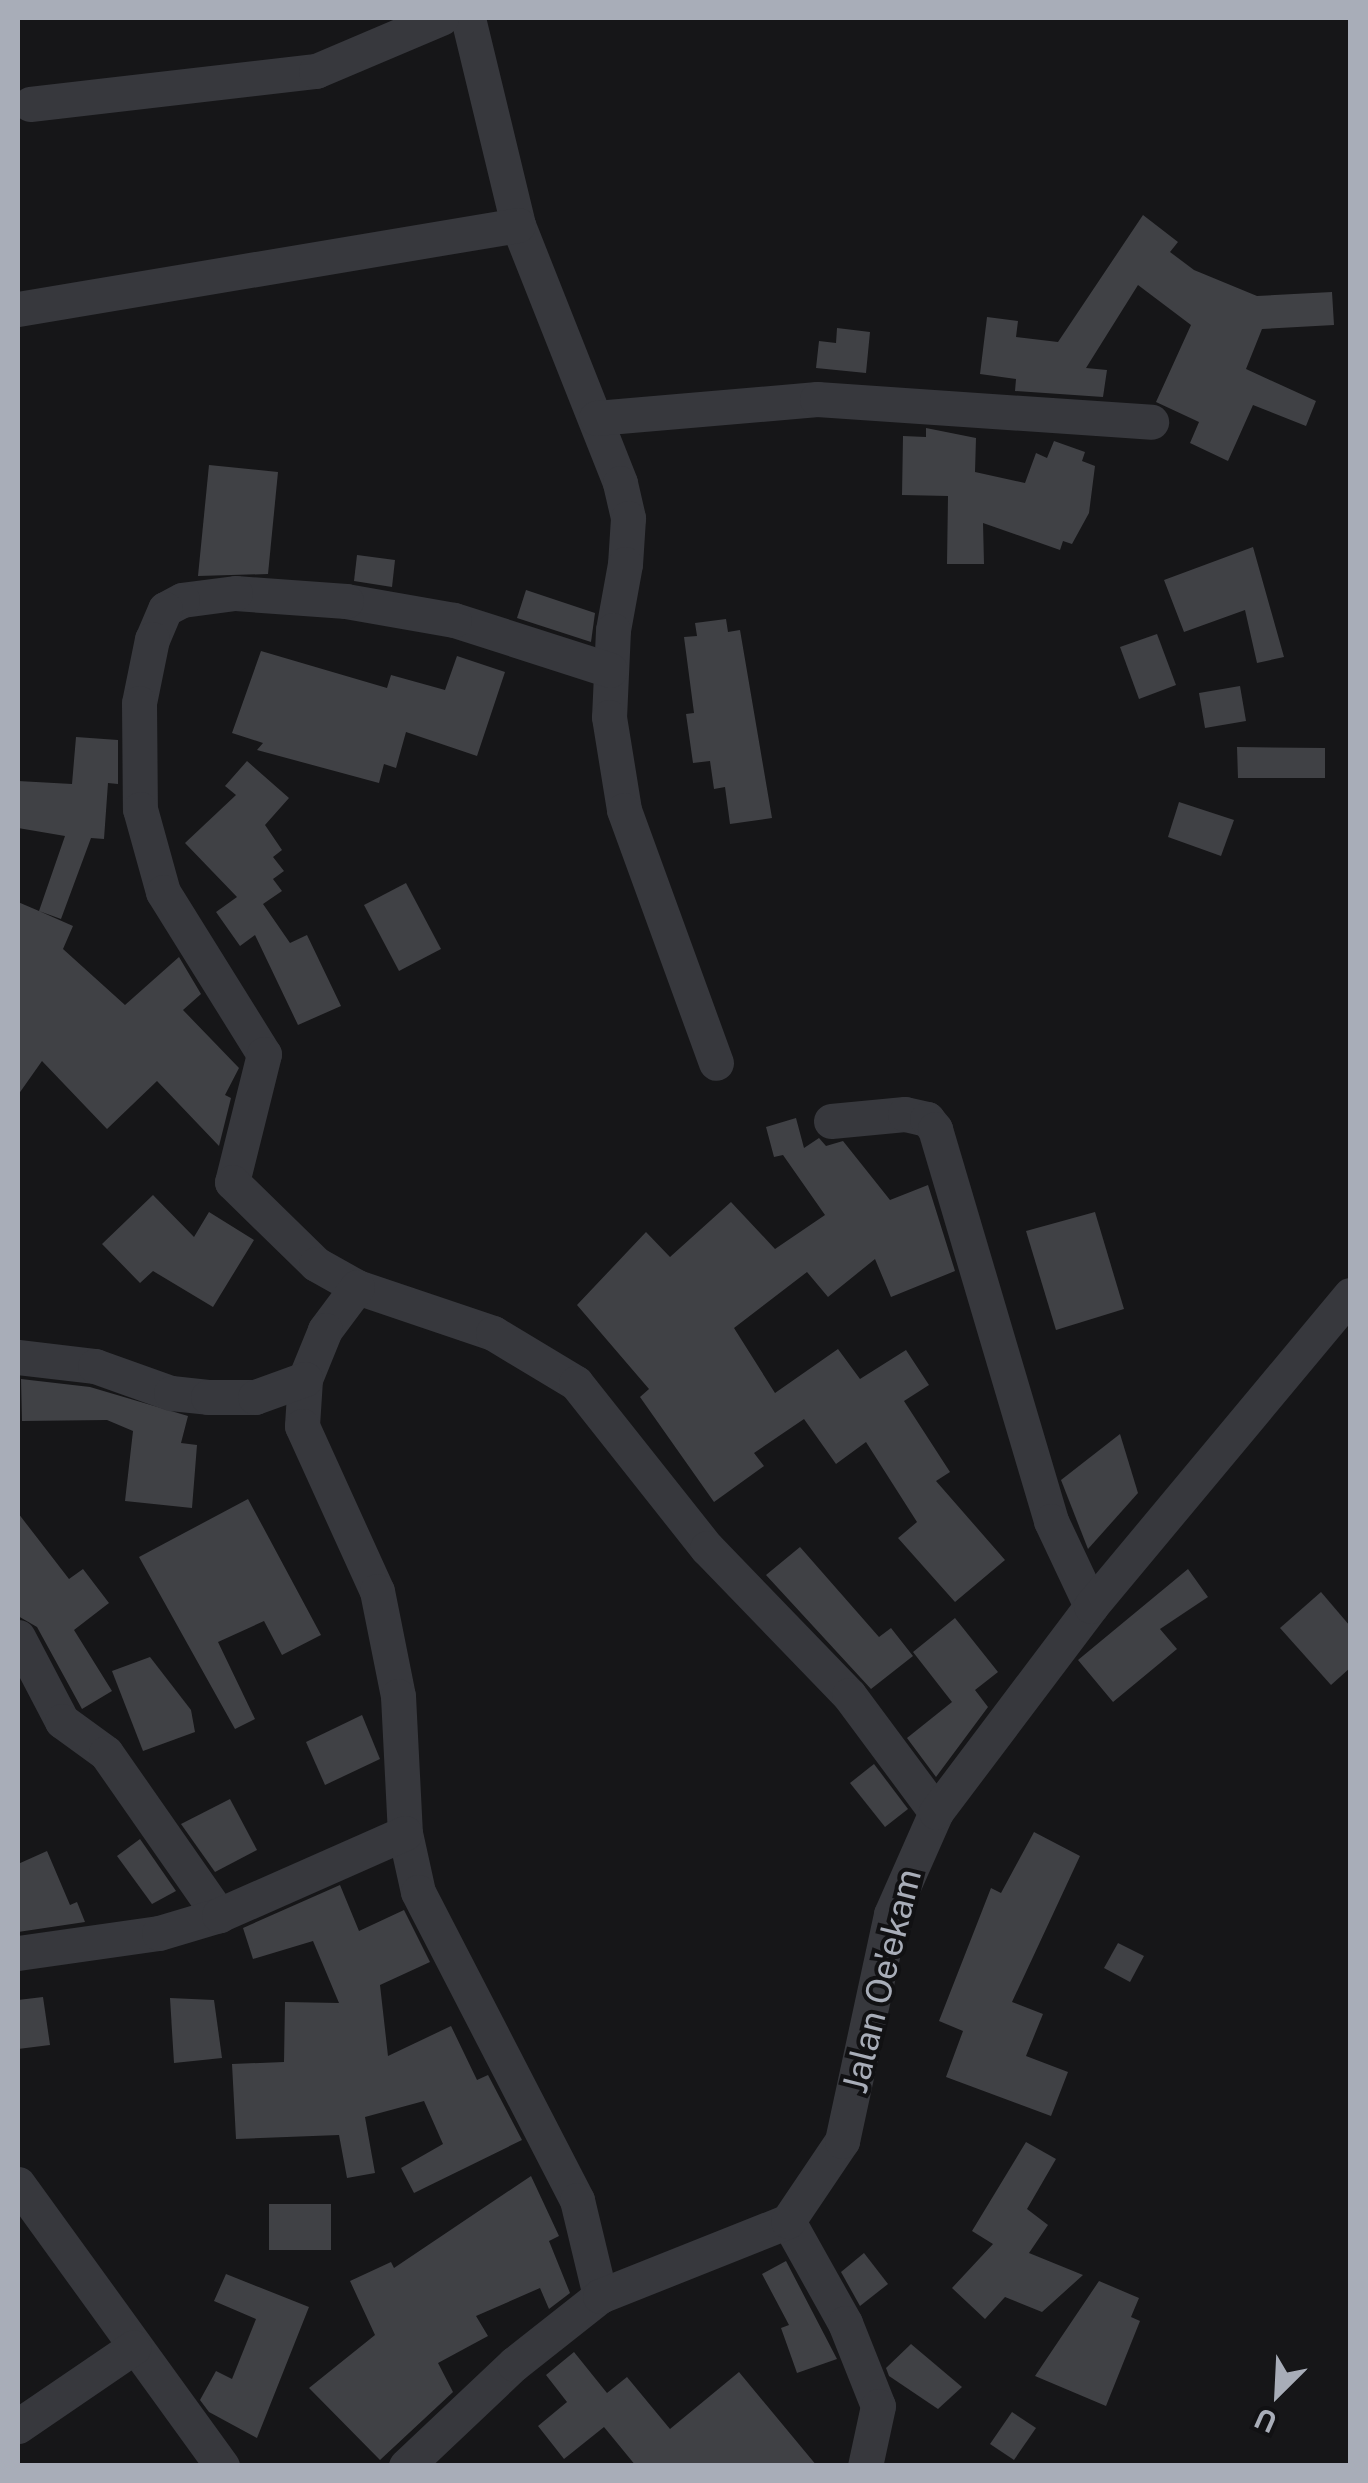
<!DOCTYPE html>
<style>
body{margin:0}
#map{position:relative;width:1368px;height:2483px;overflow:hidden;background:#161618;font-family:"Public Sans",sans-serif}
div>[style]{position:absolute}
[style*='--x']{left:calc(var(--x)*1px);top:calc(var(--y)*1px);width:calc(var(--w)*1px);rotate:calc(var(--a)*1deg)}
.building>*{inset:0;background:#404145}
.minor>*{height:35px;margin:-17.5px;padding:0 17.5px;transform-origin:17.5px;border-radius:17.5px;background:#37383d}
span{translate:-50% -50%;white-space:nowrap;text-align:center;line-height:1.15;-webkit-text-stroke:8px #111113;paint-order:stroke}
.street-label{font-size:35px;color:#a8adb8}
.frame{position:absolute;inset:0;border:20px solid #a8adb8;pointer-events:none}
.north{position:absolute;left:1228px;top:2343px;width:100px;height:100px;-webkit-text-stroke:8px #111113;paint-order:stroke;rotate:204deg;font-size:28px;font-weight:700;line-height:40px;text-align:center;color:#a8adb8}
.north::after{content:'';display:block;margin:auto;width:35px;height:45px;background:#a8adb8;clip-path:polygon(50% 0,100% 100%,50% 72%,0 100%)}
</style>
<div id="map">
<div class="building">
<div style="clip-path:polygon(1143px 215px,1178px 242px,1170px 252px,1194px 270px,1257px 296px,1332px 292px,1334px 325px,1262px 329px,1246px 369px,1316px 401px,1306px 426px,1253px 405px,1228px 461px,1190px 443px,1199px 422px,1156px 402px,1191px 325px,1138px 285px,1086px 368px,1107px 370px,1103px 397px,1015px 391px,1016px 379px,980px 374px,987px 317px,1018px 321px,1016px 337px,1058px 342px)"></div>
<div style="clip-path:polygon(837px 328px,870px 332px,866px 373px,816px 368px,819px 341px,836px 343px)"></div>
<div style="clip-path:polygon(926px 428px,976px 438px,975px 472px,1025px 483px,1036px 453px,1047px 458px,1054px 441px,1085px 452px,1082px 461px,1095px 466px,1089px 513px,1072px 544px,1063px 541px,1060px 550px,983px 523px,984px 564px,947px 564px,948px 496px,902px 495px,903px 436px,926px 437px)"></div>
<div style="clip-path:polygon(209px 465px,278px 472px,268px 574px,198px 576px)"></div>
<div style="clip-path:polygon(1253px 547px,1284px 657px,1257px 663px,1245px 610px,1184px 632px,1164px 580px)"></div>
<div style="clip-path:polygon(357px 555px,395px 560px,392px 587px,354px 581px)"></div>
<div style="clip-path:polygon(526px 590px,595px 613px,591px 642px,517px 618px)"></div>
<div style="clip-path:polygon(726px 619px,728px 632px,740px 630px,772px 818px,730px 824px,725px 787px,714px 789px,710px 761px,693px 763px,686px 714px,694px 713px,684px 637px,697px 636px,695px 623px)"></div>
<div style="clip-path:polygon(1157px 634px,1176px 685px,1139px 699px,1120px 647px)"></div>
<div style="clip-path:polygon(261px 651px,387px 688px,391px 675px,445px 690px,457px 656px,505px 672px,477px 756px,406px 732px,396px 768px,384px 764px,379px 783px,257px 750px,263px 743px,232px 733px)"></div>
<div style="clip-path:polygon(1240px 686px,1246px 721px,1205px 728px,1199px 693px)"></div>
<div style="clip-path:polygon(76px 737px,118px 740px,118px 784px,108px 783px,104px 839px,91px 838px,61px 919px,39px 911px,73px 926px,63px 949px,125px 1005px,179px 957px,201px 994px,183px 1010px,239px 1068px,225px 1095px,231px 1098px,219px 1146px,157px 1081px,107px 1129px,42px 1061px,18px 1095px,18px 902px,39px 911px,65px 836px,18px 828px,18px 781px,72px 784px)"></div>
<div style="clip-path:polygon(1237px 747px,1325px 748px,1325px 778px,1238px 778px)"></div>
<div style="clip-path:polygon(247px 761px,289px 798px,265px 825px,282px 850px,273px 857px,284px 871px,273px 879px,282px 891px,263px 904px,290px 943px,307px 935px,341px 1006px,298px 1025px,255px 935px,240px 946px,216px 912px,237px 897px,185px 843px,236px 795px,225px 786px)"></div>
<div style="clip-path:polygon(1179px 802px,1234px 820px,1221px 856px,1168px 837px)"></div>
<div style="clip-path:polygon(406px 883px,441px 949px,399px 971px,364px 905px)"></div>
<div style="clip-path:polygon(796px 1118px,804px 1148px,819px 1138px,826px 1146px,843px 1141px,890px 1200px,928px 1185px,955px 1271px,891px 1297px,875px 1259px,828px 1297px,807px 1272px,734px 1328px,775px 1393px,838px 1349px,860px 1379px,906px 1350px,929px 1385px,904px 1401px,950px 1472px,936px 1481px,1005px 1560px,955px 1602px,898px 1538px,917px 1522px,866px 1442px,836px 1464px,804px 1419px,754px 1453px,764px 1466px,714px 1502px,640px 1397px,649px 1389px,577px 1305px,646px 1232px,670px 1257px,731px 1202px,775px 1249px,825px 1215px,783px 1155px,774px 1157px,766px 1127px)"></div>
<div style="clip-path:polygon(153px 1195px,194px 1237px,209px 1212px,254px 1240px,213px 1307px,153px 1271px,140px 1283px,102px 1244px)"></div>
<div style="clip-path:polygon(1095px 1212px,1124px 1309px,1056px 1330px,1026px 1231px)"></div>
<div style="clip-path:polygon(21px 1379px,90px 1387px,188px 1416px,181px 1443px,197px 1445px,192px 1508px,125px 1501px,133px 1431px,107px 1420px,22px 1421px)"></div>
<div style="clip-path:polygon(1120px 1434px,1138px 1493px,1088px 1549px,1061px 1480px)"></div>
<div style="clip-path:polygon(248px 1499px,321px 1635px,282px 1655px,264px 1621px,218px 1642px,255px 1719px,235px 1729px,139px 1557px)"></div>
<div style="clip-path:polygon(18px 1513px,69px 1579px,83px 1569px,109px 1603px,74px 1630px,112px 1691px,82px 1709px,37px 1627px,18px 1616px)"></div>
<div style="clip-path:polygon(800px 1547px,879px 1637px,891px 1628px,913px 1656px,871px 1689px,766px 1575px)"></div>
<div style="clip-path:polygon(1188px 1569px,1208px 1597px,1160px 1629px,1177px 1649px,1113px 1702px,1078px 1660px)"></div>
<div style="clip-path:polygon(1321px 1592px,1350px 1626px,1350px 1668px,1331px 1685px,1280px 1628px)"></div>
<div style="clip-path:polygon(955px 1618px,998px 1672px,975px 1690px,988px 1707px,936px 1777px,907px 1738px,952px 1702px,913px 1652px)"></div>
<div style="clip-path:polygon(150px 1657px,191px 1710px,195px 1732px,143px 1751px,112px 1671px)"></div>
<div style="clip-path:polygon(362px 1715px,380px 1759px,325px 1785px,306px 1742px)"></div>
<div style="clip-path:polygon(874px 1764px,908px 1809px,885px 1827px,850px 1783px)"></div>
<div style="clip-path:polygon(230px 1799px,257px 1850px,215px 1872px,181px 1824px)"></div>
<div style="clip-path:polygon(1034px 1832px,1080px 1856px,1012px 2002px,1043px 2014px,1026px 2056px,1068px 2072px,1051px 2116px,946px 2077px,963px 2031px,939px 2021px,991px 1888px,1001px 1893px)"></div>
<div style="clip-path:polygon(140px 1839px,176px 1891px,152px 1904px,117px 1856px)"></div>
<div style="clip-path:polygon(47px 1851px,70px 1905px,77px 1902px,85px 1922px,18px 1932px,18px 1864px)"></div>
<div style="clip-path:polygon(340px 1885px,359px 1931px,404px 1910px,430px 1962px,380px 1985px,388px 2056px,451px 2026px,477px 2080px,488px 2075px,522px 2140px,414px 2193px,401px 2168px,443px 2144px,424px 2101px,365px 2117px,375px 2173px,347px 2178px,339px 2135px,236px 2139px,232px 2064px,284px 2062px,285px 2002px,339px 2003px,313px 1941px,253px 1959px,243px 1928px)"></div>
<div style="clip-path:polygon(1118px 1943px,1144px 1956px,1130px 1982px,1104px 1968px)"></div>
<div style="clip-path:polygon(43px 1997px,50px 2045px,18px 2049px,18px 2000px)"></div>
<div style="clip-path:polygon(170px 1998px,214px 2000px,222px 2058px,174px 2063px)"></div>
<div style="clip-path:polygon(1026px 2142px,1056px 2159px,1027px 2209px,1048px 2225px,1029px 2253px,1083px 2275px,1042px 2312px,1005px 2297px,985px 2319px,952px 2288px,993px 2244px,972px 2231px)"></div>
<div style="clip-path:polygon(531px 2176px,559px 2236px,549px 2241px,570px 2293px,549px 2309px,540px 2288px,476px 2316px,488px 2336px,438px 2363px,453px 2392px,380px 2460px,309px 2388px,375px 2335px,350px 2281px,391px 2262px,394px 2268px)"></div>
<div style="clip-path:polygon(269px 2204px,331px 2204px,331px 2250px,269px 2250px)"></div>
<div style="clip-path:polygon(864px 2253px,888px 2284px,860px 2306px,841px 2272px)"></div>
<div style="clip-path:polygon(786px 2261px,837px 2359px,797px 2373px,781px 2328px,789px 2325px,762px 2274px)"></div>
<div style="clip-path:polygon(226px 2274px,309px 2307px,257px 2438px,209px 2412px,200px 2400px,216px 2371px,232px 2379px,256px 2319px,214px 2301px)"></div>
<div style="clip-path:polygon(1099px 2281px,1139px 2298px,1131px 2317px,1140px 2321px,1106px 2406px,1035px 2376px)"></div>
<div style="clip-path:polygon(911px 2344px,962px 2387px,938px 2409px,889px 2376px,886px 2368px)"></div>
<div style="clip-path:polygon(574px 2352px,607px 2393px,627px 2377px,670px 2429px,739px 2372px,817px 2466px,636px 2466px,604px 2427px,564px 2459px,538px 2426px,567px 2402px,546px 2375px)"></div>
<div style="clip-path:polygon(1012px 2412px,1036px 2428px,1014px 2460px,990px 2444px)"></div>
</div>
<div class="minor">
<div style="--x:468;--y:18;--w:213;--a:76.4"></div>
<div style="--x:518;--y:225;--w:277;--a:68.4"></div>
<div style="--x:620;--y:483;--w:36;--a:77"></div>
<div style="--x:628;--y:518;--w:46;--a:93.7"></div>
<div style="--x:625;--y:564;--w:67;--a:100.3"></div>
<div style="--x:613;--y:630;--w:87;--a:92.6"></div>
<div style="--x:609;--y:717;--w:94;--a:80.8"></div>
<div style="--x:624;--y:810;--w:269;--a:70"></div>
<div style="--x:30;--y:104;--w:288;--a:-6.6"></div>
<div style="--x:316;--y:71;--w:136;--a:-23"></div>
<div style="--x:18;--y:309;--w:507;--a:-9.54"></div>
<div style="--x:596;--y:418;--w:222;--a:-4.9"></div>
<div style="--x:817;--y:399;--w:335;--a:3.9"></div>
<div style="--x:610;--y:670;--w:164;--a:-162.2"></div>
<div style="--x:454;--y:620;--w:110;--a:-170"></div>
<div style="--x:346;--y:601;--w:111;--a:-175.9"></div>
<div style="--x:235;--y:593;--w:53;--a:172.5"></div>
<div style="--x:182;--y:600;--w:19;--a:152"></div>
<div style="--x:165;--y:609;--w:33;--a:113"></div>
<div style="--x:152;--y:639;--w:65;--a:101.5"></div>
<div style="--x:139;--y:703;--w:106;--a:89.5"></div>
<div style="--x:140;--y:809;--w:86;--a:74.5"></div>
<div style="--x:163;--y:892;--w:191;--a:58.1"></div>
<div style="--x:264;--y:1054;--w:132;--a:104"></div>
<div style="--x:232;--y:1182;--w:117;--a:44.3"></div>
<div style="--x:316;--y:1264;--w:47;--a:29.3"></div>
<div style="--x:357;--y:1287;--w:144;--a:18.7"></div>
<div style="--x:493;--y:1333;--w:97;--a:31.1"></div>
<div style="--x:576;--y:1383;--w:211;--a:51.6"></div>
<div style="--x:707;--y:1548;--w:204;--a:46"></div>
<div style="--x:849;--y:1695;--w:146;--a:53.4"></div>
<div style="--x:831;--y:1121;--w:74;--a:-5.4"></div>
<div style="--x:905;--y:1114;--w:23;--a:13"></div>
<div style="--x:927;--y:1119;--w:13;--a:51"></div>
<div style="--x:935;--y:1129;--w:409;--a:73.5"></div>
<div style="--x:1051;--y:1521;--w:94;--a:64.8"></div>
<div style="--x:357;--y:1287;--w:54;--a:126.7"></div>
<div style="--x:325;--y:1330;--w:53;--a:112.2"></div>
<div style="--x:305;--y:1379;--w:47;--a:93.7"></div>
<div style="--x:302;--y:1426;--w:181;--a:65.6"></div>
<div style="--x:377;--y:1591;--w:107;--a:78.7"></div>
<div style="--x:398;--y:1696;--w:137;--a:87.1"></div>
<div style="--x:405;--y:1833;--w:60;--a:77.6"></div>
<div style="--x:418;--y:1892;--w:347;--a:62.7"></div>
<div style="--x:577;--y:2200;--w:99;--a:76.5"></div>
<div style="--x:18;--y:1357;--w:78;--a:6.7"></div>
<div style="--x:95;--y:1366;--w:81;--a:19.6"></div>
<div style="--x:171;--y:1393;--w:37;--a:6"></div>
<div style="--x:208;--y:1397;--w:47;--a:0"></div>
<div style="--x:255;--y:1397;--w:53;--a:-19.8"></div>
<div style="--x:18;--y:1637;--w:95;--a:62.4"></div>
<div style="--x:62;--y:1721;--w:54;--a:36"></div>
<div style="--x:106;--y:1753;--w:198;--a:55.1"></div>
<div style="--x:18;--y:1953;--w:142;--a:-8.1"></div>
<div style="--x:159;--y:1933;--w:63;--a:-16.7"></div>
<div style="--x:219;--y:1915;--w:203;--a:-23.8"></div>
<div style="--x:18;--y:2184;--w:348;--a:54.1"></div>
<div style="--x:788;--y:2221;--w:117;--a:60.8"></div>
<div style="--x:845;--y:2323;--w:89;--a:68.3"></div>
<div style="--x:878;--y:2406;--w:61;--a:102.2"></div>
<div style="--x:18;--y:2426;--w:140;--a:-34.3"></div>
<div style="--x:406;--y:2466;--w:149;--a:-43.4"></div>
<div style="--x:514;--y:2364;--w:110;--a:-38.3"></div>
<div style="--x:600;--y:2296;--w:202;--a:-21.7"></div>
<div style="--x:788;--y:2221;--w:97;--a:-56"></div>
<div style="--x:842;--y:2141;--w:232;--a:-77.8"></div>
<div style="--x:891;--y:1914;--w:111;--a:-66.2"></div>
<div style="--x:936;--y:1812;--w:258;--a:-53"></div>
<div style="--x:1091;--y:1606;--w:405;--a:-50.2"></div>
</div>
<div class="street-label">
<span style="left:882px;top:1981px;rotate:-76deg">Jalan Oe'ekam</span>
</div>
<div class="frame"></div>
<div class="north">U</div>
</div>
